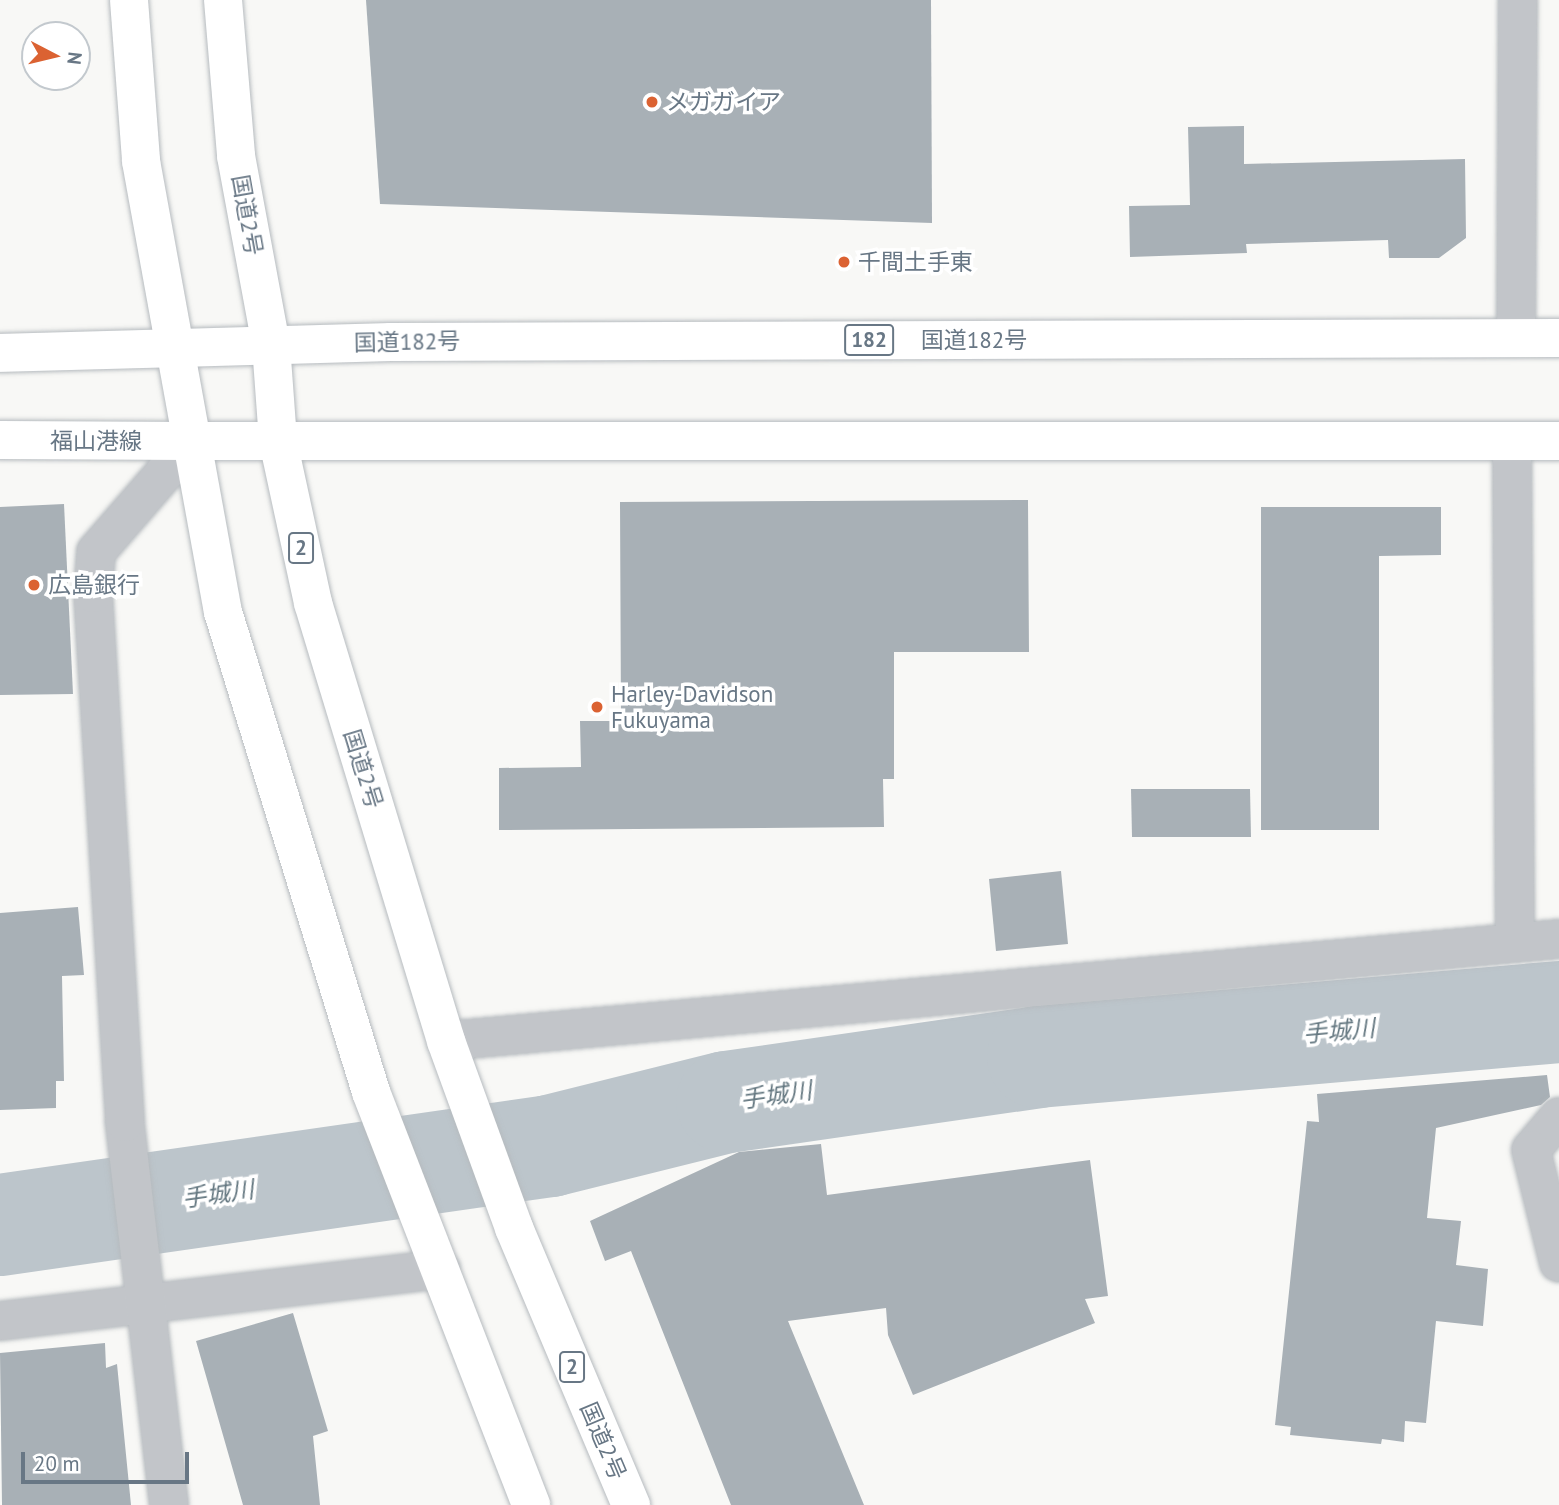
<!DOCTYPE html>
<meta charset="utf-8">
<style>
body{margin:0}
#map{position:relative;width:1559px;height:1505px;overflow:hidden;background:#f8f8f6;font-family:"PT Sans","Noto Sans JP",sans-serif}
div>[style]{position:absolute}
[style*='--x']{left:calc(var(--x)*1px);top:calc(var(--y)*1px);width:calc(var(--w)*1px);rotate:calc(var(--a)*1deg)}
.river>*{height:102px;margin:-51px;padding:0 51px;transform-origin:51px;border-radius:51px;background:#bcc5cb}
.building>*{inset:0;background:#a8b0b6}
.roads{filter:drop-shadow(0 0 2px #b6bbbf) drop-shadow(0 0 2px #b6bbbf)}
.street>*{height:38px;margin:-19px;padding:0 19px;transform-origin:19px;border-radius:19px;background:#c2c5c9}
.secondary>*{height:38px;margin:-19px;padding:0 19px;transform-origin:19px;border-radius:19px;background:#fff}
.highway>*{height:38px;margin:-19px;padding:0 19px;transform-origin:19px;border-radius:19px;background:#fff}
.dots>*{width:19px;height:19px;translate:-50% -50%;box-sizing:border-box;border:4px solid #fff;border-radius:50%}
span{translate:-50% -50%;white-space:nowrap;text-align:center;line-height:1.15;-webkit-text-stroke:7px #fff;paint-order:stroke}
.shield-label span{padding:2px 5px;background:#fff;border:2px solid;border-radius:5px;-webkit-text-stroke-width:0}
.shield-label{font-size:21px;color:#687785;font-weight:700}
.poi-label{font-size:23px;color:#687785}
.left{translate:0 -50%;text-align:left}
.street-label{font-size:23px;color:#687785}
.water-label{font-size:24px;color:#647780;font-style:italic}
.north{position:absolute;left:21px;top:21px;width:70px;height:70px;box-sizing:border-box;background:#fff;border:2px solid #c3c9ce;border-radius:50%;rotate:97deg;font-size:19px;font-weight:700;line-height:28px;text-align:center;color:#687785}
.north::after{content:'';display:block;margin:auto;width:24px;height:32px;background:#db6232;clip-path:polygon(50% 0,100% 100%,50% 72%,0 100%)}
.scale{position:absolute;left:21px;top:1452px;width:168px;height:32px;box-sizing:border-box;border:4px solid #687785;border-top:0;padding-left:9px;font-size:21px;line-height:24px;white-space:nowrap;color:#687785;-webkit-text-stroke:5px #fff;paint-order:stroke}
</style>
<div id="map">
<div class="river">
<div style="--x:0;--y:1225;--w:556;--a:-8.17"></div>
<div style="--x:550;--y:1146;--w:182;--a:-14"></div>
<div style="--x:727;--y:1102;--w:314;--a:-8.2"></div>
<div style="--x:1038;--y:1057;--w:523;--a:-4.94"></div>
</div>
<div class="building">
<div style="clip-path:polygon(366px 0,931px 0,932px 223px,380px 204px)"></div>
<div style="clip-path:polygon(1244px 126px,1244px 164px,1465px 159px,1466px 238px,1439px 258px,1389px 258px,1388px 240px,1246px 244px,1247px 253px,1130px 257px,1129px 206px,1190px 205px,1188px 127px)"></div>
<div style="clip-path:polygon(1028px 500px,1029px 652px,894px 652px,894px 779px,883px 779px,884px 827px,499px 830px,499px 768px,581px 767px,580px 721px,621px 721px,620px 502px)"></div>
<div style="clip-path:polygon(64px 504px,73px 694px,0 695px,0 507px)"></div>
<div style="clip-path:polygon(1261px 507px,1441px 507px,1441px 555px,1379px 556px,1379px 830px,1261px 830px)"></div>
<div style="clip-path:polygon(1131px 789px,1250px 789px,1251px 837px,1132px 837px)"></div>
<div style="clip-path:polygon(1061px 871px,1068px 944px,996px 951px,989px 879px)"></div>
<div style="clip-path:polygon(78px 907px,84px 975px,62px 976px,64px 1081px,56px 1081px,56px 1108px,0 1110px,0 913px)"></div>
<div style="clip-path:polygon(1547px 1075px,1550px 1097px,1541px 1105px,1436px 1128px,1427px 1218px,1461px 1221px,1456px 1265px,1488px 1269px,1483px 1326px,1436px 1321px,1426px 1423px,1405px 1421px,1404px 1442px,1382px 1439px,1381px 1444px,1290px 1435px,1291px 1427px,1275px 1425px,1307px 1121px,1319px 1122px,1317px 1094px)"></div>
<div style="clip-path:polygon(821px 1144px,827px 1195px,1090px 1160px,1108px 1296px,1085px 1299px,1095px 1323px,913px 1395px,888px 1335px,886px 1308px,788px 1321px,864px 1505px,731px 1505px,631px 1251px,605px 1261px,590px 1221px,739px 1152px)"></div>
<div style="clip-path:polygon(293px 1313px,328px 1431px,313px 1436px,320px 1505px,243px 1505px,196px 1341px)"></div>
<div style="clip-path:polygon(105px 1343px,106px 1368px,117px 1364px,131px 1505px,2px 1505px,0 1353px)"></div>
</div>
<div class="roads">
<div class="street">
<div style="--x:1516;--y:338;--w:338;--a:-89.7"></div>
<div style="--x:1512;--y:441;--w:502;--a:89.66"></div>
<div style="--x:446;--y:1041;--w:1118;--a:-5.24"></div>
<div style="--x:1559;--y:1117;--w:43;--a:130.3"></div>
<div style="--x:1531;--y:1150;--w:116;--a:76.1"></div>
<div style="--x:0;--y:1321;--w:444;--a:-6.7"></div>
<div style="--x:169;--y:1505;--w:386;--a:-96.6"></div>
<div style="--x:125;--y:1122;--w:530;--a:-93.46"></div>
<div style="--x:93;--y:593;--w:41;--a:-85.8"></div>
<div style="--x:96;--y:552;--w:147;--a:-49.1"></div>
</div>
<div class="secondary">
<div style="--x:0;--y:353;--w:179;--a:-1.6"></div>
<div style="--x:0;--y:440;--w:192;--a:0.3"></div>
</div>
<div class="highway">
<div style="--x:129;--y:0;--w:161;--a:85.7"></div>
<div style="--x:141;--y:161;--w:458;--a:79.7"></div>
<div style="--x:223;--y:612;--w:502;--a:72.86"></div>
<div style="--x:371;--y:1092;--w:443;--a:68.8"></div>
<div style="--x:223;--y:0;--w:157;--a:85.2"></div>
<div style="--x:236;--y:156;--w:192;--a:79.5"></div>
<div style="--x:271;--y:345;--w:96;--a:85.8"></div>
<div style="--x:278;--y:441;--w:166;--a:77.8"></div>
<div style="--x:313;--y:603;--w:458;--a:73.1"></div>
<div style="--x:446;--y:1041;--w:199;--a:70"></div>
<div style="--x:514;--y:1228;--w:301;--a:67.1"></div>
<div style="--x:179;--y:348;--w:212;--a:-1.6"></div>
<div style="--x:391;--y:342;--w:1168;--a:-0.2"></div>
<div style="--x:192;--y:441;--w:1367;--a:0"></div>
</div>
</div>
<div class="dots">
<div style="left:652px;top:102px;background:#db6232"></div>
<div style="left:844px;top:262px;background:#db6232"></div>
<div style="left:34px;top:585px;background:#db6232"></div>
<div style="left:597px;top:707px;background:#db6232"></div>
</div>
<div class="shield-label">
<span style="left:869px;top:340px">182</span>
<span style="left:301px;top:548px">2</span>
<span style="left:572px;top:1367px">2</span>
</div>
<div class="poi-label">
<span class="left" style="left:666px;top:102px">メガガイア</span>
<span class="left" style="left:858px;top:262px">千間土手東</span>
<span class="left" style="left:48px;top:585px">広島銀行</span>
<span class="left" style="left:611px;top:707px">Harley-Davidson<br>Fukuyama</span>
</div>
<div class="street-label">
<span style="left:247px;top:215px;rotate:80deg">国道2号</span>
<span style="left:974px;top:340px">国道182号</span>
<span style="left:407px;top:342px;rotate:-1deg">国道182号</span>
<span style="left:96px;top:441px">福山港線</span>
<span style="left:363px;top:769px;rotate:73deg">国道2号</span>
<span style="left:603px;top:1441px;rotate:67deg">国道2号</span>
</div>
<div class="water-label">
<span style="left:1339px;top:1031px;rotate:-5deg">手城川</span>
<span style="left:776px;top:1095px;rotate:-8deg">手城川</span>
<span style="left:218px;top:1194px;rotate:-8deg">手城川</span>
</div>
<div class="north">N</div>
<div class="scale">20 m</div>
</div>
